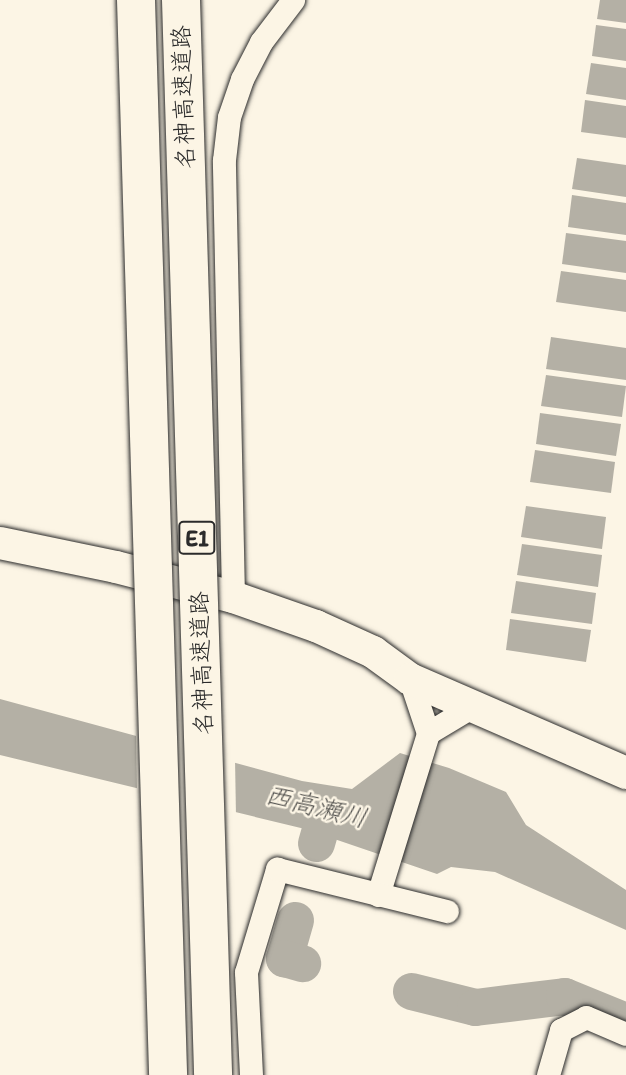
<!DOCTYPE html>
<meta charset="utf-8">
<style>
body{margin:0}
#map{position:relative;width:626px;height:1075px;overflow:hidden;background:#fcf5e5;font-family:Itim,"Klee One",sans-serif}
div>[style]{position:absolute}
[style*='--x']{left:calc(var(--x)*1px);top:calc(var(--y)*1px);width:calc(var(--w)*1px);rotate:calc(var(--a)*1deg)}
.water>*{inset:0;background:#b4b0a5}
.pier>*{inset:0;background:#fcf5e5}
.river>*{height:37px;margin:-18.5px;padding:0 18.5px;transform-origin:18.5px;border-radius:18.5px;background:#b4b0a5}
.roads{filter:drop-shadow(0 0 2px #2b2b2b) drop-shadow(0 0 2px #2b2b2b)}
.street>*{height:23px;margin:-11.5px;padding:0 11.5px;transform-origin:11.5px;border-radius:11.5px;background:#fcf5e5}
.secondary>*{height:32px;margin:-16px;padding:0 16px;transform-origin:16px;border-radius:16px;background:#fcf5e5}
.bridges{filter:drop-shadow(0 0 2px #2b2b2b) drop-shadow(0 0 2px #2b2b2b)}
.highway-bridge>*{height:38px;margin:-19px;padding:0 19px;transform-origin:19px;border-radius:19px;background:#fcf5e5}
span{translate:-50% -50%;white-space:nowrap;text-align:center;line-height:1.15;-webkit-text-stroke:5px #fcf5e5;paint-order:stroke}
.shield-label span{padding:2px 5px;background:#fcf5e5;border:2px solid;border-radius:5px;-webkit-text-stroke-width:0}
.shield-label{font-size:23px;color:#2b2b2b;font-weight:700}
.street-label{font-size:24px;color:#2b2b2b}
.water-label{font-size:26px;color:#545350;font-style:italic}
</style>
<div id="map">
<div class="water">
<div style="clip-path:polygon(600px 0,626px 0,626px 23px,597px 19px)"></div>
<div style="clip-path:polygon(596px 25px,626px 29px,626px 61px,592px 56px)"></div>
<div style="clip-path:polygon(591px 63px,626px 68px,626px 100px,586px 94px)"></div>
<div style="clip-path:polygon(585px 100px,626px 106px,626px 138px,581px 132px)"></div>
<div style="clip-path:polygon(577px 158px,626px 165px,626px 197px,572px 189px)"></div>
<div style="clip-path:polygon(572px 195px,626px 203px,626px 235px,568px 227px)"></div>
<div style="clip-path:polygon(566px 233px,626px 241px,626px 273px,562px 264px)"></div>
<div style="clip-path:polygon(561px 271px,626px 280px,626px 312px,556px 302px)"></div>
<div style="clip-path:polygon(551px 337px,626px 348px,626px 380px,546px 369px)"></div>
<div style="clip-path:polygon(546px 375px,626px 386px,622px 417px,541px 406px)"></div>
<div style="clip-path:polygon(540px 413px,621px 424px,616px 456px,536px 444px)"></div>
<div style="clip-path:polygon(535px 450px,615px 462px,611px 493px,530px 482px)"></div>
<div style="clip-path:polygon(526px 506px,606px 517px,602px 549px,521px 537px)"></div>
<div style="clip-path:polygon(522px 544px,602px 555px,598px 587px,517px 575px)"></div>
<div style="clip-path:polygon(516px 581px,596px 593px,592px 624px,511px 613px)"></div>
<div style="clip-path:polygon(510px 619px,591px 630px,586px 662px,506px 650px)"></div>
<div style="clip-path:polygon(0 699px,302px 781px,352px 789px,400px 753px,449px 768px,506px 792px,526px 825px,626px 890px,626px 930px,495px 872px,451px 867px,437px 874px,305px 829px,0 755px)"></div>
</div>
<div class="pier">
<div style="clip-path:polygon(136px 732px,235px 759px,236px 816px,137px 791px)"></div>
</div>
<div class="river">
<div style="--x:316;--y:843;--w:32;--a:-74"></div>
<div style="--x:295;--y:920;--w:40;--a:106"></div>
<div style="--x:284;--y:958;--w:19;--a:16"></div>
<div style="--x:411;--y:991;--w:66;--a:14"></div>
<div style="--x:475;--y:1007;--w:90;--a:-7"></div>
<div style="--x:564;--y:996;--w:67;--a:22"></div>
</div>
<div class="roads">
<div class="street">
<div style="--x:233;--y:597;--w:437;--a:-91.2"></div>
<div style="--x:224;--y:160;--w:43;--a:-83.4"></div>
<div style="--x:229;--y:117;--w:40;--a:-71.1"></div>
<div style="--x:242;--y:79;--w:42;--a:-62.8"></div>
<div style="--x:261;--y:42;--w:53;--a:-52.7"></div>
<div style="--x:410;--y:679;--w:57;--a:71.6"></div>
<div style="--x:428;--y:733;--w:52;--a:-31"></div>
<div style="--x:378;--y:895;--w:170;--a:-72.8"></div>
<div style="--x:251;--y:1075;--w:103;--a:-92.8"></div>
<div style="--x:246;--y:972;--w:108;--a:-73.2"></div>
<div style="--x:277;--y:869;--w:175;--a:13.9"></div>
<div style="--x:548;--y:1075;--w:47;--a:-73.9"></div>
<div style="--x:561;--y:1030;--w:28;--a:-27"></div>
<div style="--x:586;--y:1017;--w:43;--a:23"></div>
</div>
<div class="secondary">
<div style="--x:0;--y:543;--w:118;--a:11.7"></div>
<div style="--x:116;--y:567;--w:121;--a:14.4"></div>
<div style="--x:233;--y:597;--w:88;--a:19.3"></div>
<div style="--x:316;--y:626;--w:63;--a:24.5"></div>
<div style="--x:373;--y:652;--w:46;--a:36.1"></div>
<div style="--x:410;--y:679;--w:236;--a:23.5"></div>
</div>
</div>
<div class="bridges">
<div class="highway-bridge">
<div style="--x:136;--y:0;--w:1075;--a:88.29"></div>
<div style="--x:181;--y:0;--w:1075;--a:88.29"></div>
</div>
</div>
<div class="shield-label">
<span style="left:197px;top:538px">E1</span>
</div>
<div class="street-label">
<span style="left:183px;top:97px;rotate:-92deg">名神高速道路</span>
<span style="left:201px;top:663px;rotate:-92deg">名神高速道路</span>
</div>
<div class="water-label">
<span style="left:316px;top:807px;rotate:14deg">西高瀬川</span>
</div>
</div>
